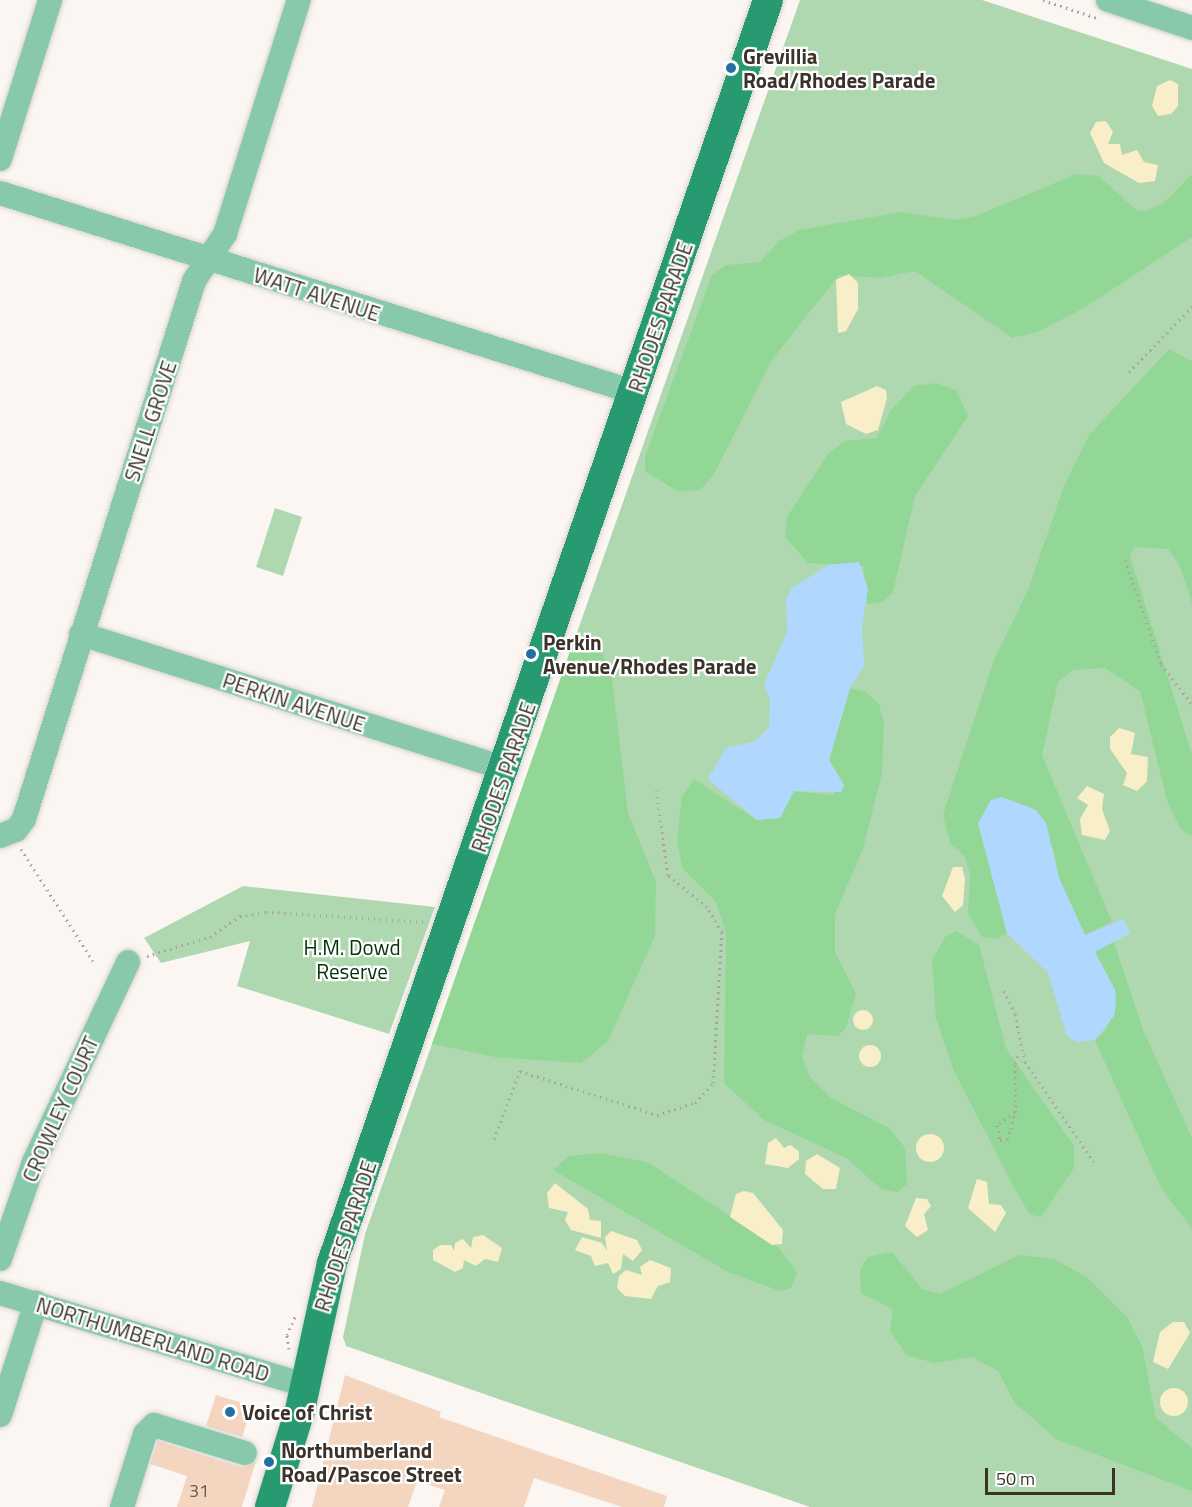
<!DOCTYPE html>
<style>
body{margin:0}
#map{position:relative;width:1192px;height:1507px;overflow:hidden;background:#fbf6f2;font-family:"Titillium Web",sans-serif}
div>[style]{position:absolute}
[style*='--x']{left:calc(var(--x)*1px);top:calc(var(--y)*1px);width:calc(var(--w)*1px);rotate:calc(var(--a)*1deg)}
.green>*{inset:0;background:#afd8b0}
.forest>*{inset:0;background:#93d796}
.sand>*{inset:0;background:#f8eec8}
.round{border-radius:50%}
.water>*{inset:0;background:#b0d8fe}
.building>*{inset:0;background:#f4d6c0}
.path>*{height:3px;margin-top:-1.5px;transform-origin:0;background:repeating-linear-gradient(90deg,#aaa39e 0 1.5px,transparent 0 6px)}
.roads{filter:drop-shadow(0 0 2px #d8d3ce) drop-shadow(0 0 2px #d8d3ce)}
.minor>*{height:24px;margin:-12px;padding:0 12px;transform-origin:12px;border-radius:12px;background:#89c9ab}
.major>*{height:30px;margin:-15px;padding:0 15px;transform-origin:15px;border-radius:15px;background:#279a71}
.dots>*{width:16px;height:16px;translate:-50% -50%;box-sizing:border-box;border:3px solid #fff;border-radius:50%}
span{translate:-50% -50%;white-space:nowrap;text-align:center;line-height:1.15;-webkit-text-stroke:4.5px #fff;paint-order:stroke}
.number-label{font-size:18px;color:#695b50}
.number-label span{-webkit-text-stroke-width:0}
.poi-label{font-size:21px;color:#3b322a;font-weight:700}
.left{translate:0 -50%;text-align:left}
.street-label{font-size:21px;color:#3b322a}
.park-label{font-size:21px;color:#01340a}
.scale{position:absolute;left:985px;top:1468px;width:130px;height:27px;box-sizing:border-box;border:3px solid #3b322a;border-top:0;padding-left:8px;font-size:18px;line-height:21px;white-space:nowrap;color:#3b322a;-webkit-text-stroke:4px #fff;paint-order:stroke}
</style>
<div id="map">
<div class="green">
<div style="clip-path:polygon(800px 0,982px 0,1192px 69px,1192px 1507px,810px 1507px,346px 1346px,343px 1337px,365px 1234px)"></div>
<div style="clip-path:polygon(275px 508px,302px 517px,283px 576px,256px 567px)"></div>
<div style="clip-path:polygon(243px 886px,435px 907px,389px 1034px,237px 986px,250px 941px,161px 963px,144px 938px)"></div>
</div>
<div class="forest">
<div style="clip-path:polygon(1076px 174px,1099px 176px,1136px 210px,1146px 211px,1164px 203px,1192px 174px,1192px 237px,1084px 308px,1038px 332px,1012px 338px,915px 271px,880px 278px,839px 275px,772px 360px,713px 476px,700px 490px,677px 491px,645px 471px,645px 456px,712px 275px,726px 265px,760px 262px,779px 241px,799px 230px,901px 212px,954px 220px,976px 216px)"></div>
<div style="clip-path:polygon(1169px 349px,1192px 361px,1192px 604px,1180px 566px,1168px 549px,1135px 547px,1130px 556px,1192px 755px,1192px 836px,1181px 829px,1168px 804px,1140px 691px,1105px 668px,1073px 670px,1058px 682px,1042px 755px,1112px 922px,1085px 935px,1059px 878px,1053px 848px,978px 823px,1007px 934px,996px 939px,982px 937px,968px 914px,970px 874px,964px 855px,951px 845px,943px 815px,994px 660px,1029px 588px,1063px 488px,1089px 435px)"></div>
<div style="clip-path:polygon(936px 383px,956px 390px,968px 416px,915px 496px,893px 592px,882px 602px,867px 604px,863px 566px,808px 563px,785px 537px,787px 517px,828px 454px,844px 441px,877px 438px,891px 410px,914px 386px)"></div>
<div style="clip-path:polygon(574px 640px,602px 653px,611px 671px,628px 813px,656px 882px,655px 936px,608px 1041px,581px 1063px,495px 1057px,432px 1044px)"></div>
<div style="clip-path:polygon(850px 688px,864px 691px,879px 704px,884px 724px,882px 773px,863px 849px,835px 914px,835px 952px,856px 994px,846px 1028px,838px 1036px,807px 1034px,802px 1056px,810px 1077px,831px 1098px,889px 1128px,905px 1148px,907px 1184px,897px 1192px,881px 1189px,846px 1158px,764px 1120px,724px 1083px,726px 934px,716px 902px,682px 868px,677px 839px,682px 796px,694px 779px,757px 820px,780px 818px,793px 791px,834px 795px,839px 776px,829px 760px)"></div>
<div style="clip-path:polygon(956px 931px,979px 945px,1006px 1048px,1074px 1146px,1074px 1168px,1041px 1217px,1029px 1214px,1007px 1174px,954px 1071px,936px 1019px,932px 960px,945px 937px)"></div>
<div style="clip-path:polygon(1113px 940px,1144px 1032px,1192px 1138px,1192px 1229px,1161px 1188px,1095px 1040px,1106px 1030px,1115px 990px,1095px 952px)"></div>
<div style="clip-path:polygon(600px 1153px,647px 1162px,778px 1247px,797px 1273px,791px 1288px,780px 1291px,728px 1272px,553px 1170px,569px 1156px)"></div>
<div style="clip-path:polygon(892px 1252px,922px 1289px,940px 1294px,1019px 1255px,1054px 1259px,1087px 1277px,1127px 1317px,1142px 1346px,1156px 1418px,1192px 1448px,1192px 1491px,1056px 1439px,1014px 1402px,998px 1371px,972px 1357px,934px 1363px,906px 1355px,890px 1330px,893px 1309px,861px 1293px,860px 1270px,868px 1257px)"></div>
</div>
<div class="sand">
<div style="clip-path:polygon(1170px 80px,1178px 84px,1178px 106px,1171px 114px,1158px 116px,1152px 106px,1157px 86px)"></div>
<div style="clip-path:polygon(1106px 121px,1113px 132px,1108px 144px,1120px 144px,1122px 155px,1137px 150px,1144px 162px,1158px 165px,1155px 181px,1139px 183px,1104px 163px,1090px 133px,1096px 122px)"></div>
<div style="clip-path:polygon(849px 274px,858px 283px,858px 309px,846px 331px,838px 333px,836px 280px)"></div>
<div style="clip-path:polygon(877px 386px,886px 390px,887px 398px,878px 430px,866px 434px,846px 424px,841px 402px)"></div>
<div style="clip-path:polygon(1119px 728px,1135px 733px,1131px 754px,1148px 757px,1147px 781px,1137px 791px,1123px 785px,1127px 773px,1110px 749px,1110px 737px)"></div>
<div style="clip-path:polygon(1087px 786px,1104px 794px,1102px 809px,1110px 831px,1105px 840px,1082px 835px,1080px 819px,1088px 805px,1077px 798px)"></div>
<div style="clip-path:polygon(953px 867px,962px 867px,965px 879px,963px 905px,955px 912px,942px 896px)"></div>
<div class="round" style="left:853px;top:1010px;width:20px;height:20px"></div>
<div class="round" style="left:859px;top:1045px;width:22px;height:22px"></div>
<div class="round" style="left:916px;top:1134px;width:28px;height:28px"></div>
<div style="clip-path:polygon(776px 1138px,784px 1148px,790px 1145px,799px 1151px,799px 1159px,788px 1168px,765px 1164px,768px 1143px)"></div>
<div style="clip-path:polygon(817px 1154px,840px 1168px,836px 1189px,823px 1189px,805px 1174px,806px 1161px)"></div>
<div style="clip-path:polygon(977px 1179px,987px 1182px,989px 1204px,1001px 1205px,1006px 1213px,995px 1232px,968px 1208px)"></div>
<div style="clip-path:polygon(555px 1183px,588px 1209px,590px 1220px,601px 1221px,601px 1238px,571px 1230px,565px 1220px,568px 1212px,549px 1208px,547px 1193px)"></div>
<div style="clip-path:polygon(744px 1191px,753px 1193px,783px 1230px,782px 1244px,772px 1245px,730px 1217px,736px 1194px)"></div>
<div style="clip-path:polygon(916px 1198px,927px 1199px,931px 1206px,924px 1214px,928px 1230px,917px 1237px,905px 1226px)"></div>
<div style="clip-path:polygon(611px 1231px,637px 1240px,642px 1250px,633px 1261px,623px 1254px,621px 1269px,613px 1274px,608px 1263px,595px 1266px,591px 1256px,575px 1250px,582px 1237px,602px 1243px,607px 1251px,605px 1237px)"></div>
<div style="clip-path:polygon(483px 1235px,502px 1248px,498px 1262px,485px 1259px,476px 1266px,464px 1260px,463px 1268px,455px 1272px,433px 1260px,433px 1250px,440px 1245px,451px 1245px,454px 1251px,455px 1243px,463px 1239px,471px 1248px,473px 1237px)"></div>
<div style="clip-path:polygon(650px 1260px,671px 1268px,670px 1282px,658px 1286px,651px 1299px,625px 1296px,617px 1288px,619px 1276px,626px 1270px,642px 1275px,640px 1267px)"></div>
<div style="clip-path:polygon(1173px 1322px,1184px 1322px,1190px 1333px,1168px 1369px,1153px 1362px,1160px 1332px)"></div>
<div class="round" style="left:1160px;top:1388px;width:28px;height:28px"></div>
</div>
<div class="water">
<div style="clip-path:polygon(859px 562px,868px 589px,862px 627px,864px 666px,850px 688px,829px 760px,844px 785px,841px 792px,794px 791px,780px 818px,757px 820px,708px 779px,726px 748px,756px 741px,769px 727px,770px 699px,764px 685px,787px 632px,786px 599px,792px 588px,829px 565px)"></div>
<div style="clip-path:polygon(1002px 797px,1036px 810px,1046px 823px,1059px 878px,1085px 935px,1123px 919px,1130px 933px,1095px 952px,1115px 990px,1116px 1003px,1114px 1016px,1095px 1040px,1077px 1042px,1067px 1036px,1048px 973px,1007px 933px,978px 823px,991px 800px)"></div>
</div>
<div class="building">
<div style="clip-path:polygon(345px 1375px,441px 1412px,439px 1417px,667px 1496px,664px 1507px,622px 1507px,534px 1478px,524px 1507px,439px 1507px,445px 1490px,417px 1481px,408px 1507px,312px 1507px)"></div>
<div style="clip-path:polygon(216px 1395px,252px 1406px,242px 1437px,206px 1426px)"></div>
<div style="clip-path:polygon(158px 1441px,241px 1467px,256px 1461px,242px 1507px,177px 1507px,187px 1476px,150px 1464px)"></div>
</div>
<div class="path">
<div style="--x:1043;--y:0;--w:57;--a:18.4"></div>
<div style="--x:1129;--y:372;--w:91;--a:-45.9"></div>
<div style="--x:1125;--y:560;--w:110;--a:70.9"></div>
<div style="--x:1161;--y:664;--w:51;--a:52.2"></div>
<div style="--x:21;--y:849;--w:133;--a:57.3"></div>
<div style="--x:147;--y:956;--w:66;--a:-16.8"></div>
<div style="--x:210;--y:937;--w:37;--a:-35"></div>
<div style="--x:240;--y:916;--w:26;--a:-9"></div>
<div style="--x:266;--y:912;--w:161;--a:3.6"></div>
<div style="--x:1004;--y:991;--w:25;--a:64"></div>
<div style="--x:1015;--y:1014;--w:49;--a:78.2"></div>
<div style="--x:1025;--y:1062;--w:121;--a:55.4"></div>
<div style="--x:1015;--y:1112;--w:22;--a:144"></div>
<div style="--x:997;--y:1125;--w:15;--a:79"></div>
<div style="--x:1000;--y:1140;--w:7;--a:-8"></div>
<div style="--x:1007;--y:1139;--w:11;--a:-68"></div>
<div style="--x:1011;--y:1129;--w:17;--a:-77"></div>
<div style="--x:1015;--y:1112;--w:10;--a:-84"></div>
<div style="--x:1016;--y:1102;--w:39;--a:-91"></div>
<div style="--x:1015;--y:1063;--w:12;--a:-66"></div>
<div style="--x:494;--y:1139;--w:73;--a:-69.1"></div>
<div style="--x:520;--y:1071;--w:144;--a:17.8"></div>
<div style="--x:657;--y:1115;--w:40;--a:-18"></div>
<div style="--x:695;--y:1103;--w:27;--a:-48"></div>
<div style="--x:713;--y:1083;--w:151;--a:-86.6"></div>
<div style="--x:722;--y:932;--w:29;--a:-121"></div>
<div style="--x:707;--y:907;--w:50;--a:-140.6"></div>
<div style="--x:668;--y:875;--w:85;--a:-98.1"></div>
<div style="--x:289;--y:1349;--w:14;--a:-98"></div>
<div style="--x:287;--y:1335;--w:24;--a:-66"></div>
</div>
<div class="roads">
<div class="minor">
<div style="--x:1108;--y:0;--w:89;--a:18.4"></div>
<div style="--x:0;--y:159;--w:167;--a:-72.5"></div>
<div style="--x:0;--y:193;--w:664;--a:17.43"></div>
<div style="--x:81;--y:634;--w:446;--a:17.6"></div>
<div style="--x:0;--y:836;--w:17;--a:-21"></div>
<div style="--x:16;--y:830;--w:14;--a:-54"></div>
<div style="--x:24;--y:819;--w:564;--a:-72.46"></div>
<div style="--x:194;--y:281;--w:56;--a:-56.6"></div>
<div style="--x:225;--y:234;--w:245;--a:-72.5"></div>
<div style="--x:0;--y:1259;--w:103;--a:-70.7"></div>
<div style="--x:34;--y:1162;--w:221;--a:-64.8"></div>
<div style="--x:0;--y:1293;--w:319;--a:16.8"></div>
<div style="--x:0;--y:1415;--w:118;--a:-72.2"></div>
<div style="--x:122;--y:1507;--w:77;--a:-72.5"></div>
<div style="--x:145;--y:1434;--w:13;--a:-45"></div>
<div style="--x:154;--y:1425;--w:95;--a:17.1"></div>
</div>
<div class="major">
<div style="--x:270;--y:1507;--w:102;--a:-72.8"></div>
<div style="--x:300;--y:1410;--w:150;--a:-77.7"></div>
<div style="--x:332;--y:1263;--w:1336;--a:-70.95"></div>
</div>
</div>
<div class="dots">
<div style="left:731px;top:68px;background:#236fa2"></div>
<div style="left:531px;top:654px;background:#236fa2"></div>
<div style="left:230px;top:1412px;background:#236fa2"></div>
<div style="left:269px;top:1462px;background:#236fa2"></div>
</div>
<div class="number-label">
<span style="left:199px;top:1491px">31</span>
</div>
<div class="poi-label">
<span class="left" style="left:743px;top:68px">Grevillia<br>Road/Rhodes Parade</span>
<span class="left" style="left:543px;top:654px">Perkin<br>Avenue/Rhodes Parade</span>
<span class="left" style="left:242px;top:1412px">Voice of Christ</span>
<span class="left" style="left:281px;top:1462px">Northumberland<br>Road/Pascoe Street</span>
</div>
<div class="street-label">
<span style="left:317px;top:294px;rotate:18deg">WATT AVENUE</span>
<span style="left:660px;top:317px;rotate:-71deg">RHODES PARADE</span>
<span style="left:150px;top:421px;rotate:-72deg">SNELL GROVE</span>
<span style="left:294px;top:702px;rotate:18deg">PERKIN AVENUE</span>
<span style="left:503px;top:777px;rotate:-71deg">RHODES PARADE</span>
<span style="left:60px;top:1109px;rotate:-66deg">CROWLEY COURT</span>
<span style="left:345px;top:1236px;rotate:-72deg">RHODES PARADE</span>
<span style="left:153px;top:1339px;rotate:17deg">NORTHUMBERLAND ROAD</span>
</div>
<div class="park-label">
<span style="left:352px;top:959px">H.M. Dowd<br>Reserve</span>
</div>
<div class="scale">50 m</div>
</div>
